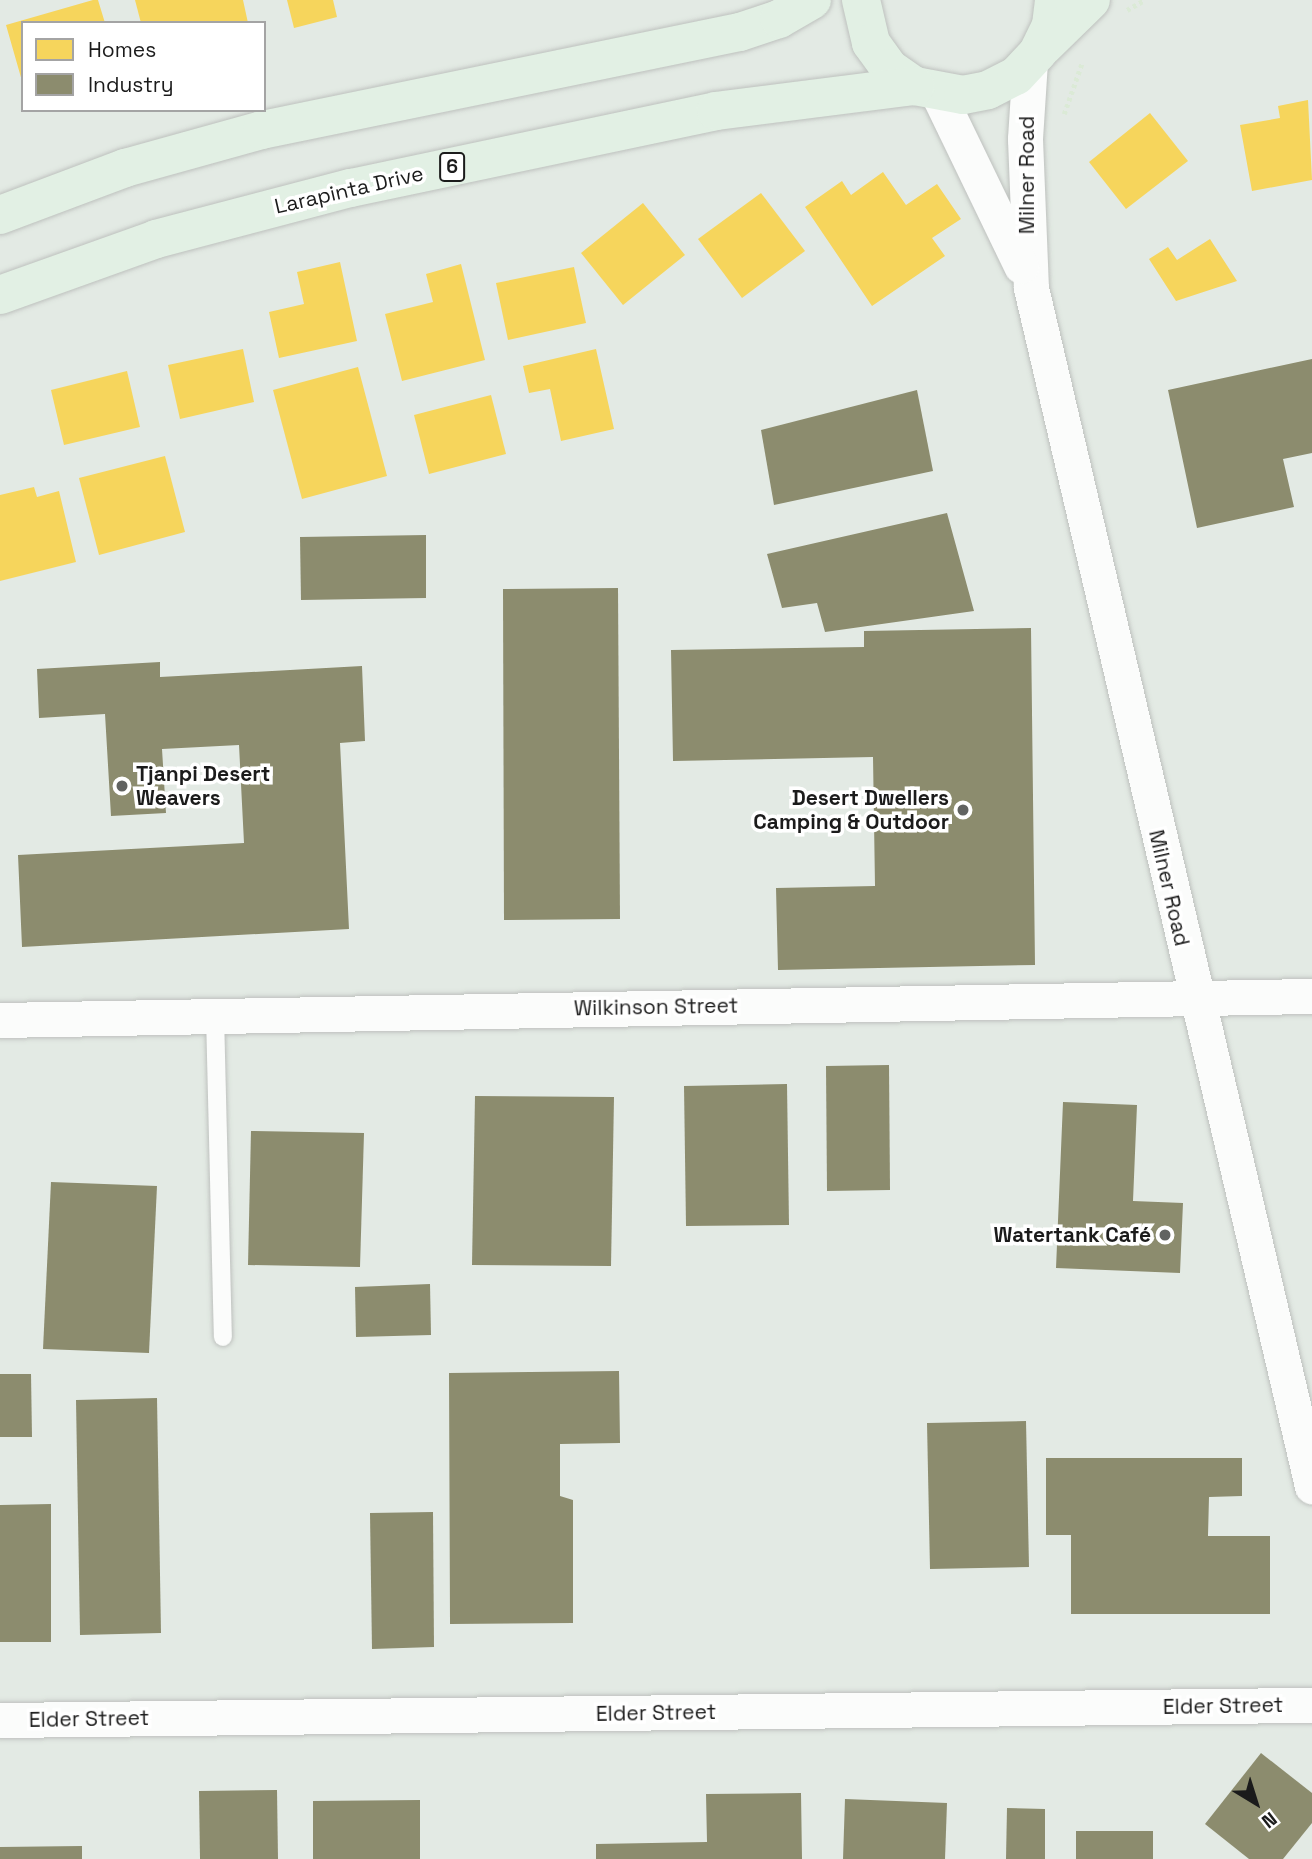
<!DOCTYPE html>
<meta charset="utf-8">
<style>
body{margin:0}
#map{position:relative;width:1312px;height:1859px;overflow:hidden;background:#e3eae4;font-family:"Space Grotesk",sans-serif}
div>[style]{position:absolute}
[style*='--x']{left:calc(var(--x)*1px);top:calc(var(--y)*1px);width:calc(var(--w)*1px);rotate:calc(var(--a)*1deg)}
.homes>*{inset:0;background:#f6d55c}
.industry>*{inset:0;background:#8c8c6e}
.path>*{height:4.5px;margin-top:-2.25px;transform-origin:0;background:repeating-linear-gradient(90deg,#dbead6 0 3.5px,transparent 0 7px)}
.roads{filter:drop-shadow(0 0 2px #bec1be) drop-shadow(0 0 2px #bec1be)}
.service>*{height:18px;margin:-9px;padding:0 9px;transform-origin:9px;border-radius:9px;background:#fbfcfb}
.minor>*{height:35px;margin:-17.5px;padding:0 17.5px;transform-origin:17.5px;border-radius:17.5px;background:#fbfcfb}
.primary>*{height:38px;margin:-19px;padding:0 19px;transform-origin:19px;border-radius:19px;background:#e2f0e4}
.dots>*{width:19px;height:19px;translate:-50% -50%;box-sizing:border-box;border:4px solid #fff;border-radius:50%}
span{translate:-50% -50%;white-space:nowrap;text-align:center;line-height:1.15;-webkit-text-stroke:7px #fff;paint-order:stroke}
.shield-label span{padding:2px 5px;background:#fff;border:2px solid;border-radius:5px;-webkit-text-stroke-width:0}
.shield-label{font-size:19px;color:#1b1b1b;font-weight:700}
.street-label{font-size:21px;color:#1b1b1b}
.poi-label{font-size:21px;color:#1b1b1b;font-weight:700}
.left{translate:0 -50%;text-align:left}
.right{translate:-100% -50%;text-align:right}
.legend{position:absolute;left:21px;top:21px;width:245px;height:91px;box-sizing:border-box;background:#fff;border:2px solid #a4a4a4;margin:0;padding:9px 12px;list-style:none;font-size:21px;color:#1b1b1b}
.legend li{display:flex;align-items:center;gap:14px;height:35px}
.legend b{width:35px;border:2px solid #a4a4a4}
.north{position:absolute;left:1221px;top:1768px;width:70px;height:70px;-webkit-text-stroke:5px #fff;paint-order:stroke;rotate:142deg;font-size:19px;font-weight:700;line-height:28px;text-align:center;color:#1b1b1b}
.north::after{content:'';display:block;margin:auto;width:24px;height:32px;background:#1b1b1b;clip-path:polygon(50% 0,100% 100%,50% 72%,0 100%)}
</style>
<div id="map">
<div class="homes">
<div style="clip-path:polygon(93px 0,98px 0,105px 23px,23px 23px,22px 81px,6px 25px)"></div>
<div style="clip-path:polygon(135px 0,243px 0,248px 23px,141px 23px)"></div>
<div style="clip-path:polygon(287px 0,333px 0,337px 17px,294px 28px)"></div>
<div style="clip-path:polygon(1308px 100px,1312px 180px,1252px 191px,1240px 125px,1280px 118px,1278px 106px)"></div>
<div style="clip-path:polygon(1150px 113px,1188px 161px,1126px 209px,1089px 162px)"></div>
<div style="clip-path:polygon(883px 172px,906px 205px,937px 184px,961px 219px,932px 238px,945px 256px,872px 306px,805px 207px,842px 181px,851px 195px)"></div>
<div style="clip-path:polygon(761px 193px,805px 251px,742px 298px,698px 239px)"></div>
<div style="clip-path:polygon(643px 203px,685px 255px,623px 305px,581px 253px)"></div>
<div style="clip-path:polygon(1210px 239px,1237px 281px,1176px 301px,1149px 259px,1168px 247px,1177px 260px)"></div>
<div style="clip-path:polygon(340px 262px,357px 341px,279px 358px,269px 312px,304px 304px,297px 272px)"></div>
<div style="clip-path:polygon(461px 264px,485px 360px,402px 381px,385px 314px,433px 302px,426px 274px)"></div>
<div style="clip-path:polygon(574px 267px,586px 323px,508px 340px,496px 283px)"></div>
<div style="clip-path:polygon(243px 349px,254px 402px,180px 419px,168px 365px)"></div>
<div style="clip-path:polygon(596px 349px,614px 429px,561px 441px,550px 389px,529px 393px,523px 366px)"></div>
<div style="clip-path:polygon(358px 367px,387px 476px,302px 499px,273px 390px)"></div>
<div style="clip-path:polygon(127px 371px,140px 427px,64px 445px,51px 390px)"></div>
<div style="clip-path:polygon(491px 395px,506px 454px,429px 474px,414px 415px)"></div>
<div style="clip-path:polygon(165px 456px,185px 532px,99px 555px,79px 478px)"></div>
<div style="clip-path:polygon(34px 487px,37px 497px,59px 491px,76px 562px,0 581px,0 495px)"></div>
</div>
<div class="industry">
<div style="clip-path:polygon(1312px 359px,1312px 453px,1283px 459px,1294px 507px,1197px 528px,1168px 390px)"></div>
<div style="clip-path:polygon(917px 390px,933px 471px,774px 505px,761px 430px)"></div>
<div style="clip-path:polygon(947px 513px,974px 611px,825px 632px,817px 603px,782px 608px,767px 554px)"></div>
<div style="clip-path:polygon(426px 535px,426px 598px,301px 600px,300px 537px)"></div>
<div style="clip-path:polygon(618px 588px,620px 919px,504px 920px,503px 589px)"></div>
<div style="clip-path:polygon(1031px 628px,1035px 965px,778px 970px,776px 888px,875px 886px,873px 757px,673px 761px,671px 650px,864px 647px,864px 631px)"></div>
<div style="clip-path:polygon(160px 662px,160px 677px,362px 666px,365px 741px,340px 743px,349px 929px,22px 947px,18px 855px,244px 843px,239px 745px,162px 749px,166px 813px,111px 816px,105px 714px,39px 718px,37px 669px)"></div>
<div style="clip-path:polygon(889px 1065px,890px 1190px,827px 1191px,826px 1066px)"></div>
<div style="clip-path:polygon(787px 1084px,789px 1225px,686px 1226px,684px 1086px)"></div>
<div style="clip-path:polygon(475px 1096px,614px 1097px,611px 1266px,472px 1265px)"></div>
<div style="clip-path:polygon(1063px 1102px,1137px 1105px,1133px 1201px,1183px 1203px,1180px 1273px,1056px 1268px)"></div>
<div style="clip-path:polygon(251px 1131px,364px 1133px,360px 1267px,248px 1265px)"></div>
<div style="clip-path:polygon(51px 1182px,157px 1186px,149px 1353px,43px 1349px)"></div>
<div style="clip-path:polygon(430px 1284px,431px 1335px,356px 1337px,355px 1287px)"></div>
<div style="clip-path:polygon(619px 1371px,620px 1443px,560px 1444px,560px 1496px,573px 1500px,573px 1623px,450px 1624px,449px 1373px)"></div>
<div style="clip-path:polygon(0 1374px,31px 1374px,32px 1437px,0 1437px)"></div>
<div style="clip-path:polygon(157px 1398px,161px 1633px,80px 1635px,76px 1400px)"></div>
<div style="clip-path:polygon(1026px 1421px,1029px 1567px,930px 1569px,927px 1423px)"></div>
<div style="clip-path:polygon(1046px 1458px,1242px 1458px,1242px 1496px,1209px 1497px,1208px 1536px,1270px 1536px,1270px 1614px,1071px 1614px,1071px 1535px,1046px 1535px)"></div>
<div style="clip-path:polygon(51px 1504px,51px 1642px,0 1642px,0 1505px)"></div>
<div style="clip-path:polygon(433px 1512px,434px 1647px,372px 1649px,370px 1513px)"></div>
<div style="clip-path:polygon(1261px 1753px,1312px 1793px,1312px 1823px,1283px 1859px,1249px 1859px,1205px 1824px)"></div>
<div style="clip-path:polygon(277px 1790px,278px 1859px,200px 1859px,199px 1791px)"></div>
<div style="clip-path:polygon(801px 1793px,802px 1859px,596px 1859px,596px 1844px,707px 1842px,706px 1794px)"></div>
<div style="clip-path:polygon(845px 1799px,947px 1803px,945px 1859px,843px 1859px)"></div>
<div style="clip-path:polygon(420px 1800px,420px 1859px,313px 1859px,313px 1801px)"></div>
<div style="clip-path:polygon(1007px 1808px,1045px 1809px,1045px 1859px,1006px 1859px)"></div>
<div style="clip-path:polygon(1076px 1831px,1153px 1831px,1153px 1859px,1076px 1859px)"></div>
<div style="clip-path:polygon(82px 1846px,82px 1859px,0 1859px,0 1847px)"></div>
</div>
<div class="path">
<div style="--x:1127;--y:10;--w:20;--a:-30"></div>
<div style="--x:1064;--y:114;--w:54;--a:-70.6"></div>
</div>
<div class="roads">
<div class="service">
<div style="--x:215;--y:1015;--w:322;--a:88.6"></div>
</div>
<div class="minor">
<div style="--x:1030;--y:61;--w:78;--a:93.7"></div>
<div style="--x:1025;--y:139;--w:149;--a:87.7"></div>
<div style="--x:1031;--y:288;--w:1231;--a:76.8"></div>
<div style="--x:938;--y:94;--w:191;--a:64.2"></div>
<div style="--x:0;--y:1020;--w:1312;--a:-1.05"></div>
<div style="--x:0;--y:1720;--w:1312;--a:-0.66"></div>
</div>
<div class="primary">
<div style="--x:861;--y:0;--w:44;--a:76.9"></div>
<div style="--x:871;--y:43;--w:31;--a:54"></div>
<div style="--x:889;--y:68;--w:32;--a:35"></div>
<div style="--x:915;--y:86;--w:49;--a:10.6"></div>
<div style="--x:963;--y:95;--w:25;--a:-11"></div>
<div style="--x:988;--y:90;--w:31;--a:-27"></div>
<div style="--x:1016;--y:76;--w:33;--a:-47"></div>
<div style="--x:1038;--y:52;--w:30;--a:-64"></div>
<div style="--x:1051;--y:25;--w:25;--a:-83"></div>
<div style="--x:1043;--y:47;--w:67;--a:-44.4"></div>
<div style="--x:0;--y:215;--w:134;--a:-20.6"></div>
<div style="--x:125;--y:168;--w:142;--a:-15.5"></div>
<div style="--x:262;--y:130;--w:488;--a:-11.6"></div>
<div style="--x:740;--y:32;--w:41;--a:-18.4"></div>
<div style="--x:779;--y:19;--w:38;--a:-30"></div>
<div style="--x:0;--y:295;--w:166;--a:-19.7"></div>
<div style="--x:156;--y:239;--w:202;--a:-14.7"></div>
<div style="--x:351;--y:188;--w:373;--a:-11.9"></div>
<div style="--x:716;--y:111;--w:201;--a:-7.2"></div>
</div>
</div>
<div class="dots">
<div style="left:122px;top:786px;background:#616361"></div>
<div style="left:963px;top:810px;background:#616361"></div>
<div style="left:1165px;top:1235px;background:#616361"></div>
</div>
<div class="shield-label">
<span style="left:452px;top:167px">6</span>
</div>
<div class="street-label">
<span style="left:1027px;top:175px;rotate:-90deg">Milner Road</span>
<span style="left:349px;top:190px;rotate:-13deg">Larapinta Drive</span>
<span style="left:1169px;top:888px;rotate:77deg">Milner Road</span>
<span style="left:656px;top:1007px;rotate:-1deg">Wilkinson Street</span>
<span style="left:1223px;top:1706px;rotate:-1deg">Elder Street</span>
<span style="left:656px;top:1713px;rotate:-1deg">Elder Street</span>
<span style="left:89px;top:1719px;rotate:-1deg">Elder Street</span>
</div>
<div class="poi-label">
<span class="left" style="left:136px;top:786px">Tjanpi Desert<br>Weavers</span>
<span class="right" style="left:949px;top:810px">Desert Dwellers<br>Camping &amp; Outdoor</span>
<span class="right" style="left:1151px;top:1235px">Watertank Café</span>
</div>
<ul class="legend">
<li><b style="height:19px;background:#f6d55c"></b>Homes</li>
<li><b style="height:19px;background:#8c8c6e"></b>Industry</li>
</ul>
<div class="north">N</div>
</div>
